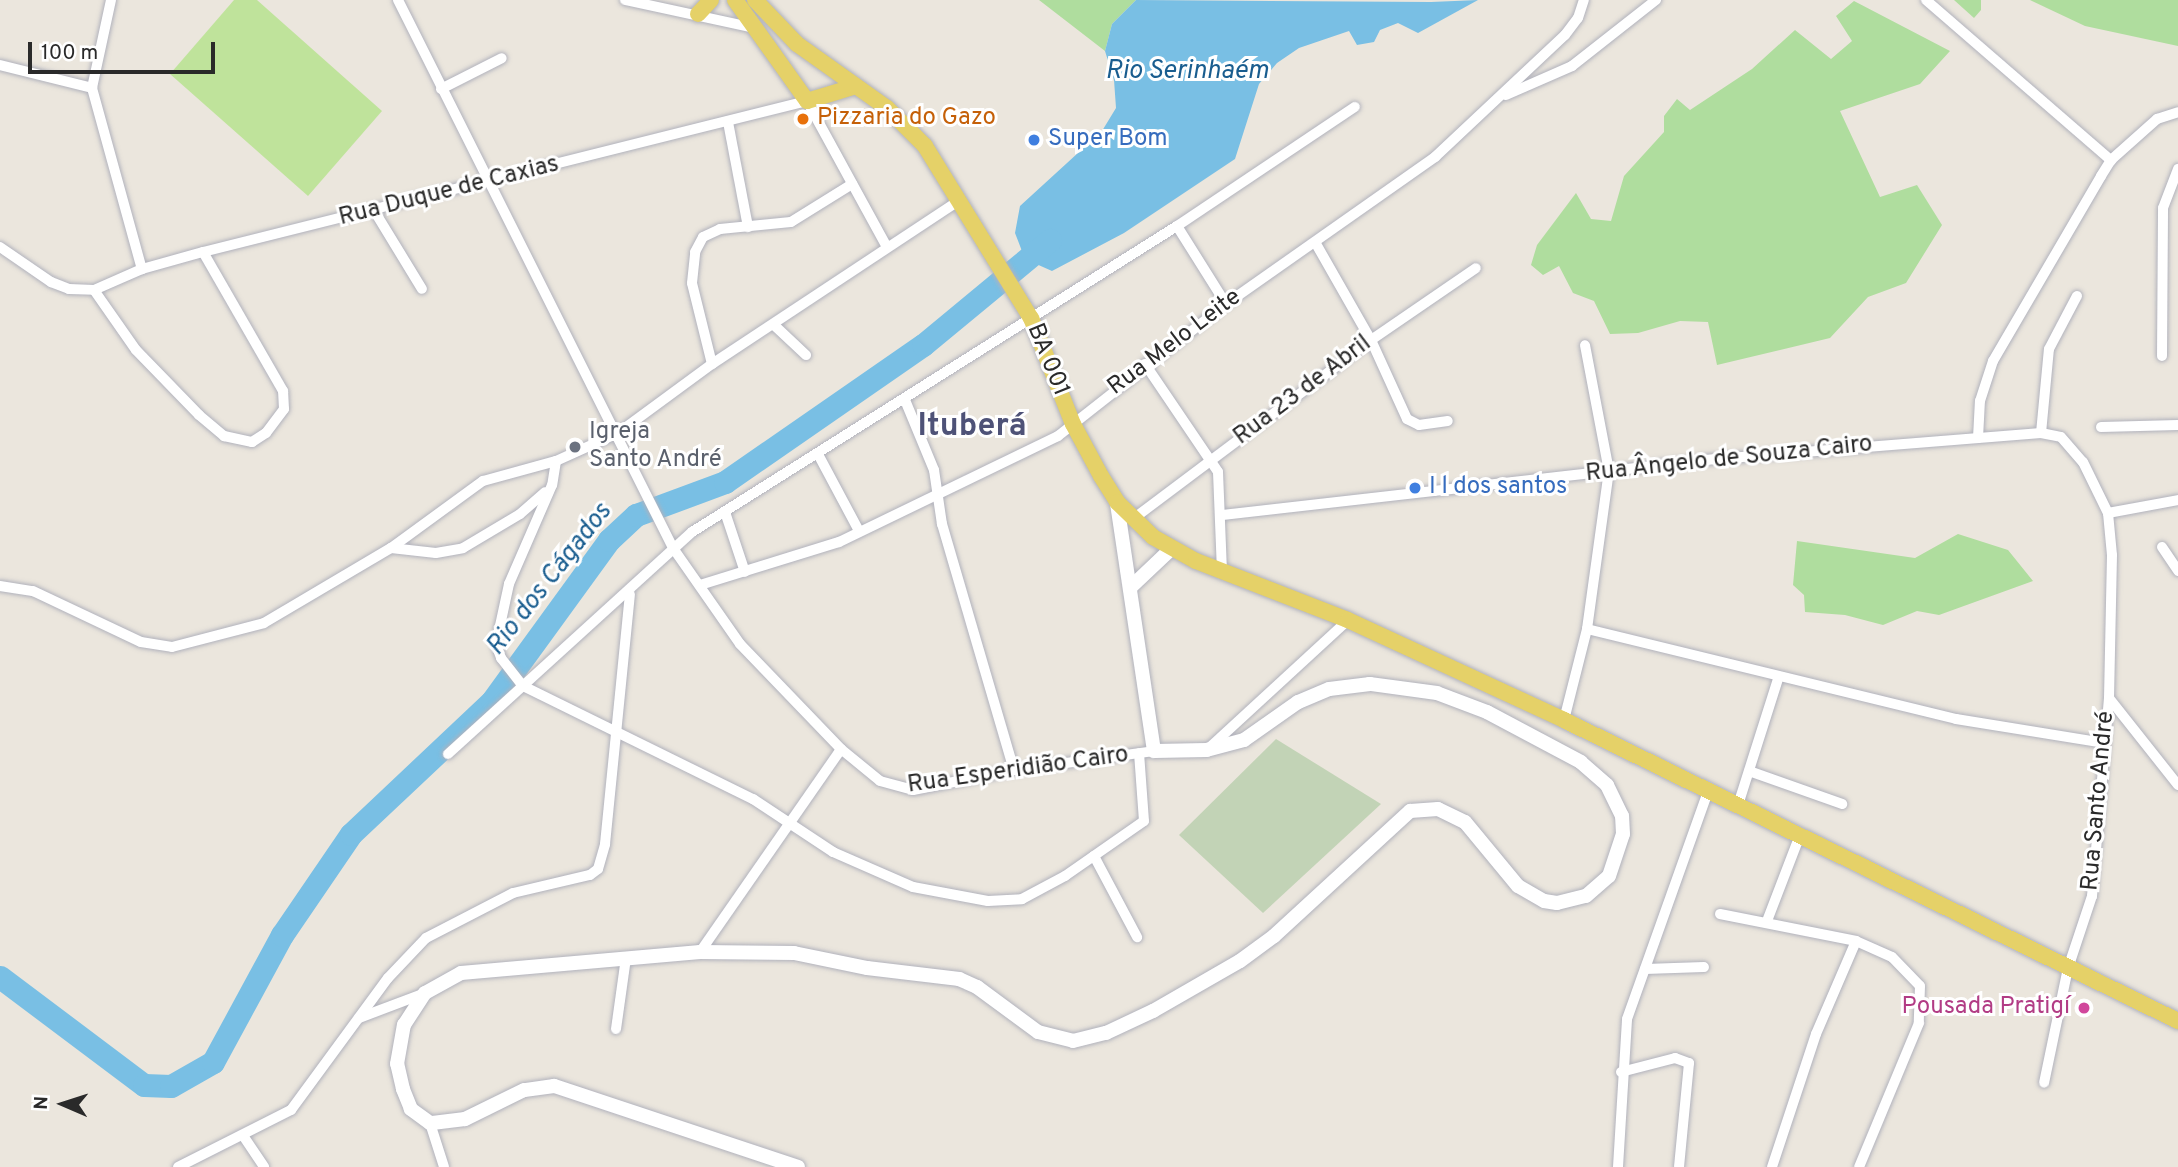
<!DOCTYPE html>
<meta charset="utf-8">
<style>
body{margin:0}
#map{position:relative;width:2178px;height:1167px;overflow:hidden;background:#ebe6dd;font-family:Overpass,sans-serif}
div>[style]{position:absolute}
[style*='--x']{left:calc(var(--x)*1px);top:calc(var(--y)*1px);width:calc(var(--w)*1px);rotate:calc(var(--a)*1deg)}
.green>*{inset:0;background:#afdd9e}
.cemetery>*{inset:0;background:#c2d3b6}
.pitch>*{inset:0;background:#bfe39b}
.water>*{inset:0;background:#79bfe4}
.river>*{height:23px;margin:-11.5px;padding:0 11.5px;transform-origin:11.5px;border-radius:11.5px;background:#79bfe4}
.roads{filter:drop-shadow(0 0 2px #b1b2bc) drop-shadow(0 0 2px #b1b2bc)}
.street>*{height:10px;margin:-5px;padding:0 5px;transform-origin:5px;border-radius:5px;background:#fff}
.secondary>*{height:14px;margin:-7px;padding:0 7px;transform-origin:7px;border-radius:7px;background:#fff}
.primary>*{height:16px;margin:-8px;padding:0 8px;transform-origin:8px;border-radius:8px;background:#e5d168}
.dots>*{width:19px;height:19px;translate:-50% -50%;box-sizing:border-box;border:4px solid #fff;border-radius:50%}
span{translate:-50% -50%;white-space:nowrap;text-align:center;line-height:1.15;-webkit-text-stroke:6px #fff;paint-order:stroke}
.food-label{font-size:24px;color:#c56008}
.left{translate:0 -50%;text-align:left}
.shop-label{font-size:24px;color:#366cbe}
.street-label{font-size:24px;color:#2a2a2a}
.worship-label{font-size:24px;color:#5b616d}
.hotel-label{font-size:24px;color:#b23c85}
.right{translate:-100% -50%;text-align:right}
.water-label{font-size:26px;color:#195d8f;font-style:italic}
.district-label{font-size:32px;color:#4e5277;font-weight:700}
.north{position:absolute;left:28px;top:1069px;width:70px;height:70px;-webkit-text-stroke:5px #fff;paint-order:stroke;rotate:273deg;font-size:19px;font-weight:700;line-height:28px;text-align:center;color:#2a2a2a}
.north::after{content:'';display:block;margin:auto;width:24px;height:32px;background:#2a2a2a;clip-path:polygon(50% 0,100% 100%,50% 72%,0 100%)}
.scale{position:absolute;left:28px;top:42px;width:187px;height:32px;box-sizing:border-box;border:4px solid #2a2a2a;border-top:0;padding-left:9px;font-size:21px;line-height:24px;white-space:nowrap;color:#2a2a2a;-webkit-text-stroke:5px #fff;paint-order:stroke}
</style>
<div id="map">
<div class="green">
<div style="clip-path:polygon(1039px 0,1136px 0,1112px 24px,1105px 51px)"></div>
<div style="clip-path:polygon(1954px 0,1981px 0,1981px 10px,1974px 18px)"></div>
<div style="clip-path:polygon(2030px 0,2178px 0,2178px 46px,2085px 26px)"></div>
<div style="clip-path:polygon(1854px 1px,1950px 51px,1920px 84px,1840px 111px,1880px 197px,1917px 185px,1942px 225px,1906px 283px,1868px 297px,1830px 338px,1717px 365px,1708px 322px,1680px 321px,1638px 333px,1610px 334px,1594px 301px,1573px 293px,1559px 266px,1543px 275px,1531px 265px,1537px 245px,1576px 193px,1591px 219px,1611px 221px,1624px 176px,1664px 132px,1664px 116px,1677px 99px,1690px 110px,1752px 69px,1795px 30px,1831px 59px,1852px 41px,1836px 16px)"></div>
<div style="clip-path:polygon(1958px 534px,2008px 550px,2033px 581px,1939px 615px,1917px 611px,1883px 625px,1845px 615px,1805px 612px,1804px 595px,1793px 585px,1797px 541px,1915px 558px)"></div>
</div>
<div class="cemetery">
<div style="clip-path:polygon(1276px 739px,1381px 804px,1263px 913px,1179px 835px)"></div>
</div>
<div class="pitch">
<div style="clip-path:polygon(234px 0,257px 0,382px 111px,308px 196px,170px 74px)"></div>
</div>
<div class="water">
<div style="clip-path:polygon(1136px 0,1431px 2px,1478px 0,1418px 33px,1398px 23px,1380px 30px,1374px 42px,1357px 45px,1349px 31px,1299px 48px,1277px 63px,1259px 84px,1235px 159px,1124px 233px,1052px 271px,1025px 259px,1015px 233px,1020px 206px,1102px 131px,1116px 108px,1114px 80px,1105px 51px,1112px 24px)"></div>
</div>
<div class="river">
<div style="--x:0;--y:977;--w:180;--a:36.9"></div>
<div style="--x:144;--y:1085;--w:27;--a:2"></div>
<div style="--x:171;--y:1086;--w:48;--a:-29.7"></div>
<div style="--x:213;--y:1062;--w:145;--a:-61.5"></div>
<div style="--x:282;--y:935;--w:122;--a:-55.7"></div>
<div style="--x:351;--y:834;--w:194;--a:-43.3"></div>
<div style="--x:492;--y:701;--w:199;--a:-54"></div>
<div style="--x:609;--y:540;--w:37;--a:-43"></div>
<div style="--x:636;--y:515;--w:95;--a:-20.3"></div>
<div style="--x:725;--y:482;--w:241;--a:-34.7"></div>
<div style="--x:923;--y:345;--w:165;--a:-39.6"></div>
</div>
<div class="roads">
<div class="street">
<div style="--x:111;--y:0;--w:90;--a:102.2"></div>
<div style="--x:92;--y:88;--w:188;--a:74.6"></div>
<div style="--x:398;--y:0;--w:613;--a:63.35"></div>
<div style="--x:673;--y:548;--w:117;--a:55.1"></div>
<div style="--x:740;--y:644;--w:146;--a:46.1"></div>
<div style="--x:841;--y:749;--w:50;--a:39.4"></div>
<div style="--x:880;--y:781;--w:34;--a:15"></div>
<div style="--x:913;--y:790;--w:103;--a:-11.2"></div>
<div style="--x:1014;--y:770;--w:141;--a:-7.7"></div>
<div style="--x:625;--y:0;--w:133;--a:12.2"></div>
<div style="--x:1926;--y:0;--w:245;--a:40.9"></div>
<div style="--x:0;--y:65;--w:95;--a:14"></div>
<div style="--x:441;--y:89;--w:68;--a:-26.9"></div>
<div style="--x:1506;--y:95;--w:72;--a:-23.7"></div>
<div style="--x:1572;--y:66;--w:107;--a:-38.2"></div>
<div style="--x:728;--y:122;--w:107;--a:79.2"></div>
<div style="--x:375;--y:212;--w:90;--a:58.6"></div>
<div style="--x:1177;--y:226;--w:92;--a:57.9"></div>
<div style="--x:1315;--y:242;--w:113;--a:60.3"></div>
<div style="--x:1371;--y:340;--w:87;--a:65.5"></div>
<div style="--x:1407;--y:419;--w:13;--a:27"></div>
<div style="--x:1419;--y:425;--w:29;--a:-8"></div>
<div style="--x:0;--y:247;--w:62;--a:34.5"></div>
<div style="--x:51;--y:282;--w:19;--a:21"></div>
<div style="--x:69;--y:289;--w:25;--a:2"></div>
<div style="--x:94;--y:290;--w:52;--a:-23.6"></div>
<div style="--x:142;--y:269;--w:63;--a:-15.6"></div>
<div style="--x:203;--y:252;--w:623;--a:-14.04"></div>
<div style="--x:807;--y:101;--w:166;--a:61.3"></div>
<div style="--x:94;--y:290;--w:73;--a:55"></div>
<div style="--x:136;--y:350;--w:91;--a:45.9"></div>
<div style="--x:199;--y:415;--w:33;--a:40"></div>
<div style="--x:224;--y:436;--w:29;--a:12"></div>
<div style="--x:252;--y:442;--w:17;--a:-33"></div>
<div style="--x:266;--y:433;--w:30;--a:-53"></div>
<div style="--x:284;--y:409;--w:18;--a:-93"></div>
<div style="--x:283;--y:391;--w:160;--a:-119.9"></div>
<div style="--x:774;--y:325;--w:44;--a:43.2"></div>
<div style="--x:2162;--y:356;--w:148;--a:-89.6"></div>
<div style="--x:2163;--y:208;--w:42;--a:-69"></div>
<div style="--x:712;--y:364;--w:83;--a:-103.9"></div>
<div style="--x:692;--y:283;--w:31;--a:-84"></div>
<div style="--x:695;--y:252;--w:17;--a:-62"></div>
<div style="--x:703;--y:237;--w:19;--a:-25"></div>
<div style="--x:720;--y:229;--w:71;--a:-5.6"></div>
<div style="--x:791;--y:222;--w:72;--a:-31.9"></div>
<div style="--x:1145;--y:364;--w:130;--a:55.9"></div>
<div style="--x:1218;--y:472;--w:99;--a:87.7"></div>
<div style="--x:905;--y:400;--w:76;--a:67.5"></div>
<div style="--x:934;--y:470;--w:55;--a:81.6"></div>
<div style="--x:942;--y:524;--w:256;--a:73.7"></div>
<div style="--x:2101;--y:427;--w:77;--a:-1.5"></div>
<div style="--x:2041;--y:433;--w:84;--a:-84.6"></div>
<div style="--x:2049;--y:349;--w:60;--a:-62.2"></div>
<div style="--x:1978;--y:438;--w:37;--a:-87"></div>
<div style="--x:1980;--y:401;--w:42;--a:-72"></div>
<div style="--x:1993;--y:361;--w:214;--a:-59.7"></div>
<div style="--x:2101;--y:176;--w:19;--a:-58"></div>
<div style="--x:2111;--y:160;--w:62;--a:-41.7"></div>
<div style="--x:2157;--y:119;--w:22;--a:-18"></div>
<div style="--x:819;--y:456;--w:85;--a:61.9"></div>
<div style="--x:556;--y:461;--w:24;--a:99"></div>
<div style="--x:552;--y:485;--w:108;--a:113.5"></div>
<div style="--x:509;--y:584;--w:61;--a:102.2"></div>
<div style="--x:496;--y:644;--w:15;--a:70"></div>
<div style="--x:501;--y:658;--w:36;--a:52"></div>
<div style="--x:523;--y:686;--w:256;--a:26.2"></div>
<div style="--x:753;--y:799;--w:96;--a:33.5"></div>
<div style="--x:833;--y:852;--w:87;--a:23.6"></div>
<div style="--x:913;--y:887;--w:76;--a:10.6"></div>
<div style="--x:988;--y:901;--w:34;--a:-3"></div>
<div style="--x:1022;--y:899;--w:49;--a:-28.1"></div>
<div style="--x:1065;--y:876;--w:96;--a:-34.8"></div>
<div style="--x:1144;--y:821;--w:68;--a:-94.2"></div>
<div style="--x:725;--y:512;--w:63;--a:71.6"></div>
<div style="--x:2108;--y:513;--w:71;--a:-10.5"></div>
<div style="--x:1223;--y:515;--w:497;--a:-6.5"></div>
<div style="--x:1717;--y:459;--w:325;--a:-4.6"></div>
<div style="--x:2041;--y:433;--w:20;--a:11"></div>
<div style="--x:2061;--y:437;--w:33;--a:49"></div>
<div style="--x:2083;--y:462;--w:57;--a:63.9"></div>
<div style="--x:2108;--y:513;--w:42;--a:84.6"></div>
<div style="--x:2112;--y:555;--w:143;--a:91.2"></div>
<div style="--x:2109;--y:698;--w:199;--a:94.9"></div>
<div style="--x:2092;--y:896;--w:76;--a:108.4"></div>
<div style="--x:2068;--y:968;--w:117;--a:101.8"></div>
<div style="--x:1133;--y:519;--w:298;--a:-36.9"></div>
<div style="--x:1371;--y:340;--w:127;--a:-34.4"></div>
<div style="--x:2162;--y:547;--w:29;--a:56"></div>
<div style="--x:391;--y:548;--w:45;--a:6.3"></div>
<div style="--x:436;--y:553;--w:27;--a:-10"></div>
<div style="--x:463;--y:548;--w:66;--a:-30.8"></div>
<div style="--x:520;--y:514;--w:33;--a:-41"></div>
<div style="--x:700;--y:585;--w:145;--a:-17.2"></div>
<div style="--x:839;--y:542;--w:243;--a:-25.8"></div>
<div style="--x:1058;--y:436;--w:214;--a:-38.2"></div>
<div style="--x:1226;--y:304;--w:256;--a:-35.1"></div>
<div style="--x:1435;--y:157;--w:178;--a:-43.2"></div>
<div style="--x:1565;--y:35;--w:21;--a:-53"></div>
<div style="--x:1578;--y:18;--w:19;--a:-72"></div>
<div style="--x:0;--y:586;--w:33;--a:9"></div>
<div style="--x:33;--y:591;--w:119;--a:25.3"></div>
<div style="--x:141;--y:642;--w:31;--a:9"></div>
<div style="--x:172;--y:647;--w:95;--a:-14.6"></div>
<div style="--x:264;--y:623;--w:147;--a:-30.6"></div>
<div style="--x:391;--y:548;--w:114;--a:-36.1"></div>
<div style="--x:483;--y:481;--w:76;--a:-15.3"></div>
<div style="--x:556;--y:461;--w:68;--a:-24.3"></div>
<div style="--x:618;--y:433;--w:117;--a:-36.3"></div>
<div style="--x:712;--y:364;--w:297;--a:-33.5"></div>
<div style="--x:1587;--y:629;--w:380;--a:13.7"></div>
<div style="--x:1956;--y:719;--w:151;--a:9.2"></div>
<div style="--x:2109;--y:698;--w:111;--a:51.6"></div>
<div style="--x:1564;--y:720;--w:94;--a:-75.8"></div>
<div style="--x:1587;--y:629;--w:160;--a:-82.1"></div>
<div style="--x:1609;--y:471;--w:128;--a:-100.8"></div>
<div style="--x:1209;--y:748;--w:189;--a:-42.6"></div>
<div style="--x:448;--y:754;--w:330;--a:-42.3"></div>
<div style="--x:692;--y:532;--w:573;--a:-32.25"></div>
<div style="--x:1177;--y:226;--w:214;--a:-33.8"></div>
<div style="--x:1749;--y:771;--w:99;--a:19.5"></div>
<div style="--x:1738;--y:805;--w:132;--a:-72.4"></div>
<div style="--x:1094;--y:856;--w:92;--a:62"></div>
<div style="--x:1720;--y:914;--w:139;--a:11.2"></div>
<div style="--x:1856;--y:941;--w:39;--a:24"></div>
<div style="--x:1892;--y:957;--w:40;--a:46"></div>
<div style="--x:1920;--y:986;--w:37;--a:92"></div>
<div style="--x:1919;--y:1023;--w:156;--a:112.6"></div>
<div style="--x:1767;--y:921;--w:92;--a:-69"></div>
<div style="--x:700;--y:952;--w:247;--a:-55.2"></div>
<div style="--x:1645;--y:969;--w:59;--a:-1.9"></div>
<div style="--x:359;--y:1018;--w:71;--a:-20.7"></div>
<div style="--x:616;--y:1029;--w:72;--a:-82"></div>
<div style="--x:1621;--y:1072;--w:56;--a:-14.5"></div>
<div style="--x:1675;--y:1058;--w:15;--a:20"></div>
<div style="--x:1689;--y:1063;--w:104;--a:95.5"></div>
<div style="--x:430;--y:1123;--w:46;--a:72.3"></div>
<div style="--x:244;--y:1137;--w:36;--a:56"></div>
<div style="--x:178;--y:1167;--w:127;--a:-26.8"></div>
<div style="--x:291;--y:1110;--w:164;--a:-53.7"></div>
<div style="--x:388;--y:978;--w:55;--a:-46.5"></div>
<div style="--x:426;--y:938;--w:98;--a:-27.3"></div>
<div style="--x:513;--y:893;--w:79;--a:-13.2"></div>
<div style="--x:590;--y:875;--w:10;--a:-37"></div>
<div style="--x:598;--y:869;--w:26;--a:-74"></div>
<div style="--x:605;--y:844;--w:251;--a:-84.3"></div>
<div style="--x:1618;--y:1167;--w:148;--a:-86.5"></div>
<div style="--x:1627;--y:1019;--w:244;--a:-70.4"></div>
<div style="--x:1772;--y:1167;--w:140;--a:-71.7"></div>
<div style="--x:1816;--y:1034;--w:101;--a:-66.7"></div>
</div>
<div class="secondary">
<div style="--x:1132;--y:586;--w:54;--a:-43.5"></div>
<div style="--x:798;--y:1167;--w:257;--a:-161.6"></div>
<div style="--x:554;--y:1086;--w:30;--a:172"></div>
<div style="--x:524;--y:1090;--w:66;--a:153.8"></div>
<div style="--x:465;--y:1119;--w:35;--a:173"></div>
<div style="--x:430;--y:1123;--w:24;--a:-144"></div>
<div style="--x:411;--y:1109;--w:22;--a:-112"></div>
<div style="--x:403;--y:1089;--w:26;--a:-103"></div>
<div style="--x:397;--y:1064;--w:40;--a:-80"></div>
<div style="--x:404;--y:1025;--w:38;--a:-57"></div>
<div style="--x:425;--y:993;--w:41;--a:-29.1"></div>
<div style="--x:461;--y:973;--w:240;--a:-5"></div>
<div style="--x:700;--y:952;--w:94;--a:0.6"></div>
<div style="--x:794;--y:953;--w:75;--a:11.6"></div>
<div style="--x:867;--y:968;--w:93;--a:6.8"></div>
<div style="--x:959;--y:979;--w:20;--a:24"></div>
<div style="--x:977;--y:987;--w:76;--a:36.4"></div>
<div style="--x:1038;--y:1032;--w:36;--a:14"></div>
<div style="--x:1073;--y:1041;--w:34;--a:-14"></div>
<div style="--x:1106;--y:1033;--w:52;--a:-25.1"></div>
<div style="--x:1153;--y:1011;--w:100;--a:-29.9"></div>
<div style="--x:1240;--y:961;--w:42;--a:-36.3"></div>
<div style="--x:1274;--y:936;--w:185;--a:-42.6"></div>
<div style="--x:1410;--y:811;--w:28;--a:-4"></div>
<div style="--x:1438;--y:809;--w:30;--a:26"></div>
<div style="--x:1465;--y:822;--w:83;--a:50.4"></div>
<div style="--x:1518;--y:886;--w:30;--a:30"></div>
<div style="--x:1544;--y:901;--w:13;--a:9"></div>
<div style="--x:1557;--y:903;--w:30;--a:-14"></div>
<div style="--x:1586;--y:896;--w:30;--a:-41"></div>
<div style="--x:1609;--y:876;--w:44;--a:-71.6"></div>
<div style="--x:1623;--y:834;--w:18;--a:-93"></div>
<div style="--x:1622;--y:816;--w:34;--a:-116"></div>
<div style="--x:1607;--y:785;--w:35;--a:-139"></div>
<div style="--x:1581;--y:762;--w:106;--a:-152"></div>
<div style="--x:1487;--y:712;--w:53;--a:-159.2"></div>
<div style="--x:1437;--y:693;--w:68;--a:-172.3"></div>
<div style="--x:1370;--y:684;--w:41;--a:173"></div>
<div style="--x:1329;--y:689;--w:34;--a:157"></div>
<div style="--x:1298;--y:702;--w:66;--a:144.9"></div>
<div style="--x:1244;--y:740;--w:38;--a:165"></div>
<div style="--x:1207;--y:750;--w:53;--a:178.9"></div>
<div style="--x:1154;--y:751;--w:252;--a:-98.5"></div>
</div>
<div class="primary">
<div style="--x:735;--y:0;--w:124;--a:54.5"></div>
<div style="--x:807;--y:101;--w:51;--a:-17"></div>
<div style="--x:755;--y:0;--w:61;--a:46.3"></div>
<div style="--x:797;--y:44;--w:110;--a:35.4"></div>
<div style="--x:887;--y:108;--w:54;--a:45"></div>
<div style="--x:925;--y:146;--w:202;--a:58.4"></div>
<div style="--x:1031;--y:318;--w:114;--a:68.4"></div>
<div style="--x:1073;--y:424;--w:59;--a:61.7"></div>
<div style="--x:1101;--y:476;--w:31;--a:58"></div>
<div style="--x:1117;--y:502;--w:50;--a:44.2"></div>
<div style="--x:1153;--y:537;--w:49;--a:29.2"></div>
<div style="--x:1196;--y:561;--w:163;--a:21.2"></div>
<div style="--x:1348;--y:620;--w:238;--a:24.8"></div>
<div style="--x:1564;--y:720;--w:684;--a:26.12"></div>
<div style="--x:698;--y:14;--w:19;--a:-47"></div>
</div>
</div>
<div class="dots">
<div style="left:803px;top:119px;background:#e8710a"></div>
<div style="left:1034px;top:140px;background:#3f7fe0"></div>
<div style="left:575px;top:447px;background:#6b7280"></div>
<div style="left:1415px;top:488px;background:#3f7fe0"></div>
<div style="left:2084px;top:1008px;background:#d1479c"></div>
</div>
<div class="food-label">
<span class="left" style="left:817px;top:119px">Pizzaria do Gazo</span>
</div>
<div class="shop-label">
<span class="left" style="left:1048px;top:140px">Super Bom</span>
<span class="left" style="left:1429px;top:488px">I l dos santos</span>
</div>
<div class="street-label">
<span style="left:449px;top:192px;rotate:-14deg">Rua Duque de Caxias</span>
<span style="left:1175px;top:343px;rotate:-37deg">Rua Melo Leite</span>
<span style="left:1047px;top:360px;rotate:68deg">BA 001</span>
<span style="left:1303px;top:391px;rotate:-37deg">Rua 23 de Abril</span>
<span style="left:1729px;top:460px;rotate:-6deg">Rua Ângelo de Souza Cairo</span>
<span style="left:1018px;top:771px;rotate:-8deg">Rua Esperidião Cairo</span>
<span style="left:2099px;top:801px;rotate:-85deg">Rua Santo André</span>
</div>
<div class="worship-label">
<span class="left" style="left:589px;top:447px">Igreja<br>Santo André</span>
</div>
<div class="hotel-label">
<span class="right" style="left:2070px;top:1008px">Pousada Pratigí</span>
</div>
<div class="water-label">
<span style="left:1187px;top:72px">Rio Serinhaém</span>
<span style="left:550px;top:580px;rotate:-52deg">Rio dos Cágados</span>
</div>
<div class="district-label">
<span style="left:972px;top:427px">Ituberá</span>
</div>
<div class="north">N</div>
<div class="scale">100 m</div>
</div>
